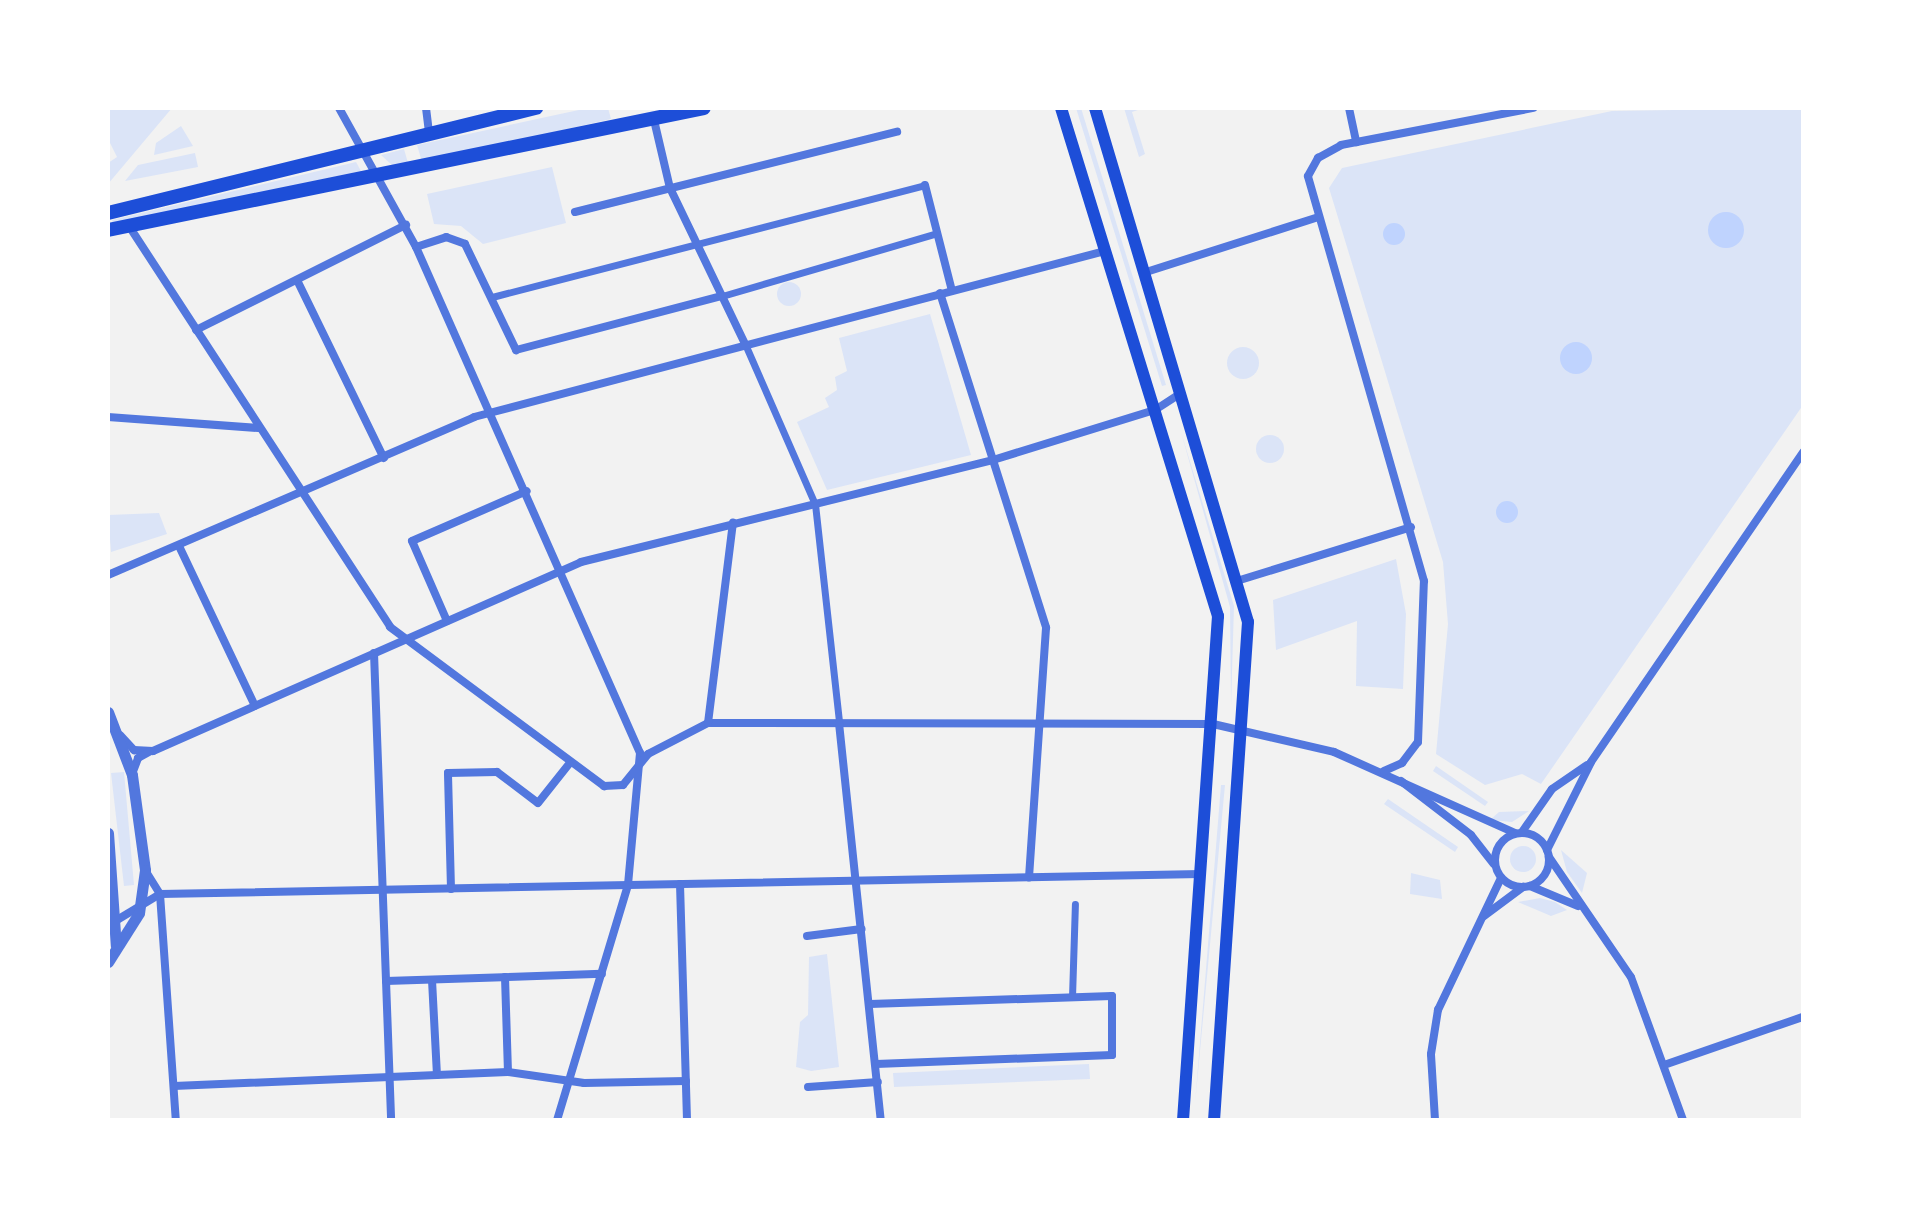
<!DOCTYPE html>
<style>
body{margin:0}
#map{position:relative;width:1911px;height:1228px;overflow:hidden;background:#f2f2f2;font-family:"PT Sans Narrow",sans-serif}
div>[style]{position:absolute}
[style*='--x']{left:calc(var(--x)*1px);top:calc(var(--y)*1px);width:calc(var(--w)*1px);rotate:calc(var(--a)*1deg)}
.green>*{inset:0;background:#dbe4f7}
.round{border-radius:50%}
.water>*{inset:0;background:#bfd3fe}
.pedestrian>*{height:7px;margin:-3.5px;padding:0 3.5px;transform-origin:3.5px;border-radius:3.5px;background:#5277de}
.minor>*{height:8px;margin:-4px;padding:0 4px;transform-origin:4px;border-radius:4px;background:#5277de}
.minor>.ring{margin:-4px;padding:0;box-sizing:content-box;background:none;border:8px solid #5277de;border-radius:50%}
.tertiary>*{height:11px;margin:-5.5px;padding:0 5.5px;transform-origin:5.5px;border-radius:5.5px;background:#5277de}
.secondary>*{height:12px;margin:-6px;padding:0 6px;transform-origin:6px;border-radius:6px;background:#1d4ed8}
.primary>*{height:14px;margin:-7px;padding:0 7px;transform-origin:7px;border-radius:7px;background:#1d4ed8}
span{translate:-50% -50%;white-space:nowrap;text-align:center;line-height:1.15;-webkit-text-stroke:8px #fff;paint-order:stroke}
.frame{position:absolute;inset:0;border:110px solid #fff;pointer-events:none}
</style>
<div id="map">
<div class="green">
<div style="clip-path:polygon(108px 108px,172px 108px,108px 184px,108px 163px,117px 157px,108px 139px)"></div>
<div style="clip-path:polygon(588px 108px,608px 108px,611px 119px,422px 162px,417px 145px)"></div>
<div style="clip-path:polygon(1076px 108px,1081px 108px,1166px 385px,1162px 386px)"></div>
<div style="clip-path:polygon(1124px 108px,1144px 108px,1132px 112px,1145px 154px,1139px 157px)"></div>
<div style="clip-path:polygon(1803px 108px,1803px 405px,1541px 784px,1522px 774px,1485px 785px,1436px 754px,1448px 624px,1443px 562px,1329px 188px,1342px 168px,1612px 111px)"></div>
<div style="clip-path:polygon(181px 126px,193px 146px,154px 155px,156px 143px)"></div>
<div style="clip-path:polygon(404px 149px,408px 163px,393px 166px,381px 155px)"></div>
<div style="clip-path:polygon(195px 153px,198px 167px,125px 181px,138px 165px)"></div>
<div style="clip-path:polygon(356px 162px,361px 171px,113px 224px,112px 220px)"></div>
<div style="clip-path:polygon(552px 167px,566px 223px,483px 244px,461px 226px,434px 224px,427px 194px)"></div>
<div class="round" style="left:777px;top:282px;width:24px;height:24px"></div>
<div style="clip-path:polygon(930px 314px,971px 455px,827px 490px,797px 422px,829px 407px,825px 398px,837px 390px,835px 377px,847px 371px,839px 338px)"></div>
<div class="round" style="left:1227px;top:347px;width:32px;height:32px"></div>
<div style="clip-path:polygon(1181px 432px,1234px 606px,1231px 706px,1230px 607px)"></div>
<div class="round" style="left:1256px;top:435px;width:28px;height:28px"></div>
<div style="clip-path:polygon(159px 513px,167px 534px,111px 552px,108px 515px)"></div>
<div style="clip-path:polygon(1396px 559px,1406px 614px,1403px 689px,1356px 686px,1357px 621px,1276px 650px,1273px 600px)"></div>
<div style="clip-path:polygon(1436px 766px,1488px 802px,1485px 806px,1433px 771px)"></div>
<div style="clip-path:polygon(124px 772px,134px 885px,124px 886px,111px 773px)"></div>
<div style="clip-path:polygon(1221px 785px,1225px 785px,1195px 1104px)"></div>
<div style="clip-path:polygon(1388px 799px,1458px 847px,1455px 852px,1384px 804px)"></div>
<div style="clip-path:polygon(1529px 811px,1512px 822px,1490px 820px,1499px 812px)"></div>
<div class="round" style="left:1510px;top:846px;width:26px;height:26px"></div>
<div style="clip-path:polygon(1561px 850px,1587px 873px,1582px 893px,1567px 872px)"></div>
<div style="clip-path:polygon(1411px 873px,1440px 880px,1442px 899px,1410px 894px)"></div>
<div style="clip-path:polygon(1540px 898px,1555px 902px,1567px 910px,1551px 916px,1518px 902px)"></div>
<div style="clip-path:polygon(827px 954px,839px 1067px,811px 1071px,796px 1067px,800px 1022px,808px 1015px,809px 957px)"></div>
<div style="clip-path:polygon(1089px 1064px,1090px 1079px,894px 1087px,893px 1073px)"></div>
</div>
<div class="water">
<div class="round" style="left:1708px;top:212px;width:36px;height:36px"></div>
<div class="round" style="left:1383px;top:223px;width:22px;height:22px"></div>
<div class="round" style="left:1560px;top:342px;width:32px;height:32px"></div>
<div class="round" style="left:1496px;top:501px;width:22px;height:22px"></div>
</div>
<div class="pedestrian">
<div style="--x:722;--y:296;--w:224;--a:-16.3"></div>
<div style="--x:492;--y:297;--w:447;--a:-14.5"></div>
<div style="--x:745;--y:344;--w:175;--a:66.4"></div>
<div style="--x:815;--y:504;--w:220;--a:83.7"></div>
<div style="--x:1072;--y:997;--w:93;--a:-88.2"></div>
</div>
<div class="minor">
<div style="--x:339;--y:108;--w:159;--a:61"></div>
<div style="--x:416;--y:247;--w:553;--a:66.12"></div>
<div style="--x:640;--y:753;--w:133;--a:95.2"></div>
<div style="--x:628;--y:885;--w:245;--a:106.8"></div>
<div style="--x:426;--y:108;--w:24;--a:83"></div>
<div style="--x:1349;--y:108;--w:35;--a:78"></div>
<div style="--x:654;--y:120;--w:70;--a:76.8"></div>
<div style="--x:670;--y:188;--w:173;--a:64.3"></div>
<div style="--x:925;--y:185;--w:109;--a:75.7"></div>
<div style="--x:575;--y:212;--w:332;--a:-14"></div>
<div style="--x:129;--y:226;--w:478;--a:56.9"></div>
<div style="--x:390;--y:627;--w:267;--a:36.6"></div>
<div style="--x:604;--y:786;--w:19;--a:-3"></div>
<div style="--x:623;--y:785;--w:40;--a:-51"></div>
<div style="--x:648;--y:754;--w:68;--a:-27.3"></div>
<div style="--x:708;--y:723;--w:505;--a:0.11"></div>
<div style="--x:1213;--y:724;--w:124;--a:13"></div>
<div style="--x:1334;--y:752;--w:198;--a:24.1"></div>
<div style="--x:416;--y:247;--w:32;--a:-18"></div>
<div style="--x:446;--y:237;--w:20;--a:20"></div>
<div style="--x:465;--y:244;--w:118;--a:64.3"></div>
<div style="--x:516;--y:350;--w:213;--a:-14.7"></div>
<div style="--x:1143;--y:273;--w:181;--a:-17.7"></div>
<div style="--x:297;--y:280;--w:198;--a:64"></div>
<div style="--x:940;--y:293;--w:351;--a:72.4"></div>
<div style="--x:1046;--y:628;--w:250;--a:93.9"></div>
<div style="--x:196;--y:330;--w:235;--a:-26.6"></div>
<div style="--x:108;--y:417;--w:151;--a:4.2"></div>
<div style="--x:179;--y:546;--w:177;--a:64.6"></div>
<div style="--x:108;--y:575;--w:399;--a:-23.3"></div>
<div style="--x:474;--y:417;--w:652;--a:-14.74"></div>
<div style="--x:1240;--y:580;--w:179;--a:-17.2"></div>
<div style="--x:447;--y:621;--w:87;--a:-113.6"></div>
<div style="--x:412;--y:541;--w:125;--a:-23.5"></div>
<div style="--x:374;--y:653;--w:467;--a:87.9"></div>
<div style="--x:708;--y:723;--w:202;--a:-82.9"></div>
<div style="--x:839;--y:723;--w:399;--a:84"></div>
<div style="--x:120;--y:735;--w:21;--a:47"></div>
<div style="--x:134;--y:750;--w:19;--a:3"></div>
<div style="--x:153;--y:751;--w:468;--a:-23.8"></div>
<div style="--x:581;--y:562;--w:424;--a:-13.9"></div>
<div style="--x:993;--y:460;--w:170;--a:-17.2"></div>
<div style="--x:1155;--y:410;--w:31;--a:-33"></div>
<div style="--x:1384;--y:771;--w:20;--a:-24"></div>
<div style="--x:1402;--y:763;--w:26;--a:-53"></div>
<div style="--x:1418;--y:742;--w:161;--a:-87.9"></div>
<div style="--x:1424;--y:581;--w:421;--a:-106"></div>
<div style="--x:1308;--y:176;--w:21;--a:-61"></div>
<div style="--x:1318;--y:158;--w:26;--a:-29"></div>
<div style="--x:1341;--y:145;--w:196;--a:-10.9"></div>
<div style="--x:132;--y:774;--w:17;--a:-69"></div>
<div style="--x:138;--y:758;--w:13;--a:-29"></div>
<div style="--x:1401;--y:781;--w:88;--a:37.6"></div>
<div style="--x:1471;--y:835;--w:37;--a:52"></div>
<div style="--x:1522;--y:832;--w:52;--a:-55.1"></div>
<div style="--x:1552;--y:789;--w:42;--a:-34.4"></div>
<div class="ring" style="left:1495px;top:833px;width:46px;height:46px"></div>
<div style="--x:1547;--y:850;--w:98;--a:-63.4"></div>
<div style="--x:1591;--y:762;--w:376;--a:-55.6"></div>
<div style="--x:1549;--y:857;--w:145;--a:55.7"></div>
<div style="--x:1631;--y:977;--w:152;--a:70"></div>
<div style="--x:145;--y:870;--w:28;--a:58"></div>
<div style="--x:160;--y:894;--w:227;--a:86"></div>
<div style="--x:680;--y:884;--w:236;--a:88.3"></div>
<div style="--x:1530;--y:886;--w:52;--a:22.6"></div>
<div style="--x:451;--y:889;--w:116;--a:-91.5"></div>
<div style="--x:448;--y:773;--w:49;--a:-1.2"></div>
<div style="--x:497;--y:772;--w:51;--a:37.1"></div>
<div style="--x:538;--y:803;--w:50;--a:-51.5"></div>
<div style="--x:1484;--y:916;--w:49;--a:-36.6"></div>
<div style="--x:117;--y:920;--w:50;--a:-31.2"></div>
<div style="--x:160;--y:894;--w:1041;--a:-1.1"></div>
<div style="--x:807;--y:936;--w:55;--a:-7.3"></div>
<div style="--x:505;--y:977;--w:95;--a:88.2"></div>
<div style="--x:432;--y:980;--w:95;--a:87"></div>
<div style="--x:386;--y:981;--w:216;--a:-1.9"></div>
<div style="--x:870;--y:1004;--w:242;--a:-1.9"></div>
<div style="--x:1112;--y:996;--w:59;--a:90"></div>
<div style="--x:1112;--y:1055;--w:236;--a:177.8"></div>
<div style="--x:1664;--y:1065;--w:147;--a:-19.1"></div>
<div style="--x:174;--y:1086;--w:334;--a:-2.4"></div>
<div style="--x:508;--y:1072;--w:77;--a:8.2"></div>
<div style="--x:584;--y:1083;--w:102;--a:-1.1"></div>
<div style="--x:808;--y:1087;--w:70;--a:-4.1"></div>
<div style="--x:1435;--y:1120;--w:66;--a:-93.5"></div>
<div style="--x:1431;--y:1054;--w:45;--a:-81"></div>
<div style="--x:1438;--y:1010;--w:146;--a:-64.5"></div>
</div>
<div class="tertiary">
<div style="--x:108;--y:712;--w:67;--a:69.1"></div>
<div style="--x:132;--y:775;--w:96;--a:82.2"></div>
<div style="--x:145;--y:870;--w:43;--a:97.9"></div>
<div style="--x:139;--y:913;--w:58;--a:122.3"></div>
<div style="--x:108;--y:833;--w:113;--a:86"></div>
</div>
<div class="secondary">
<div style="--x:1061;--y:108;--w:532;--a:72.83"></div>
<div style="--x:1218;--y:616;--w:505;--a:93.97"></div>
<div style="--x:1095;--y:108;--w:536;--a:73.42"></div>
<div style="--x:1248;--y:622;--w:499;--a:93.9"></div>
</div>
<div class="primary">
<div style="--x:108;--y:213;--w:441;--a:-13.8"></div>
<div style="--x:108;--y:230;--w:608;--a:-11.57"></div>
</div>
<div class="frame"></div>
</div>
